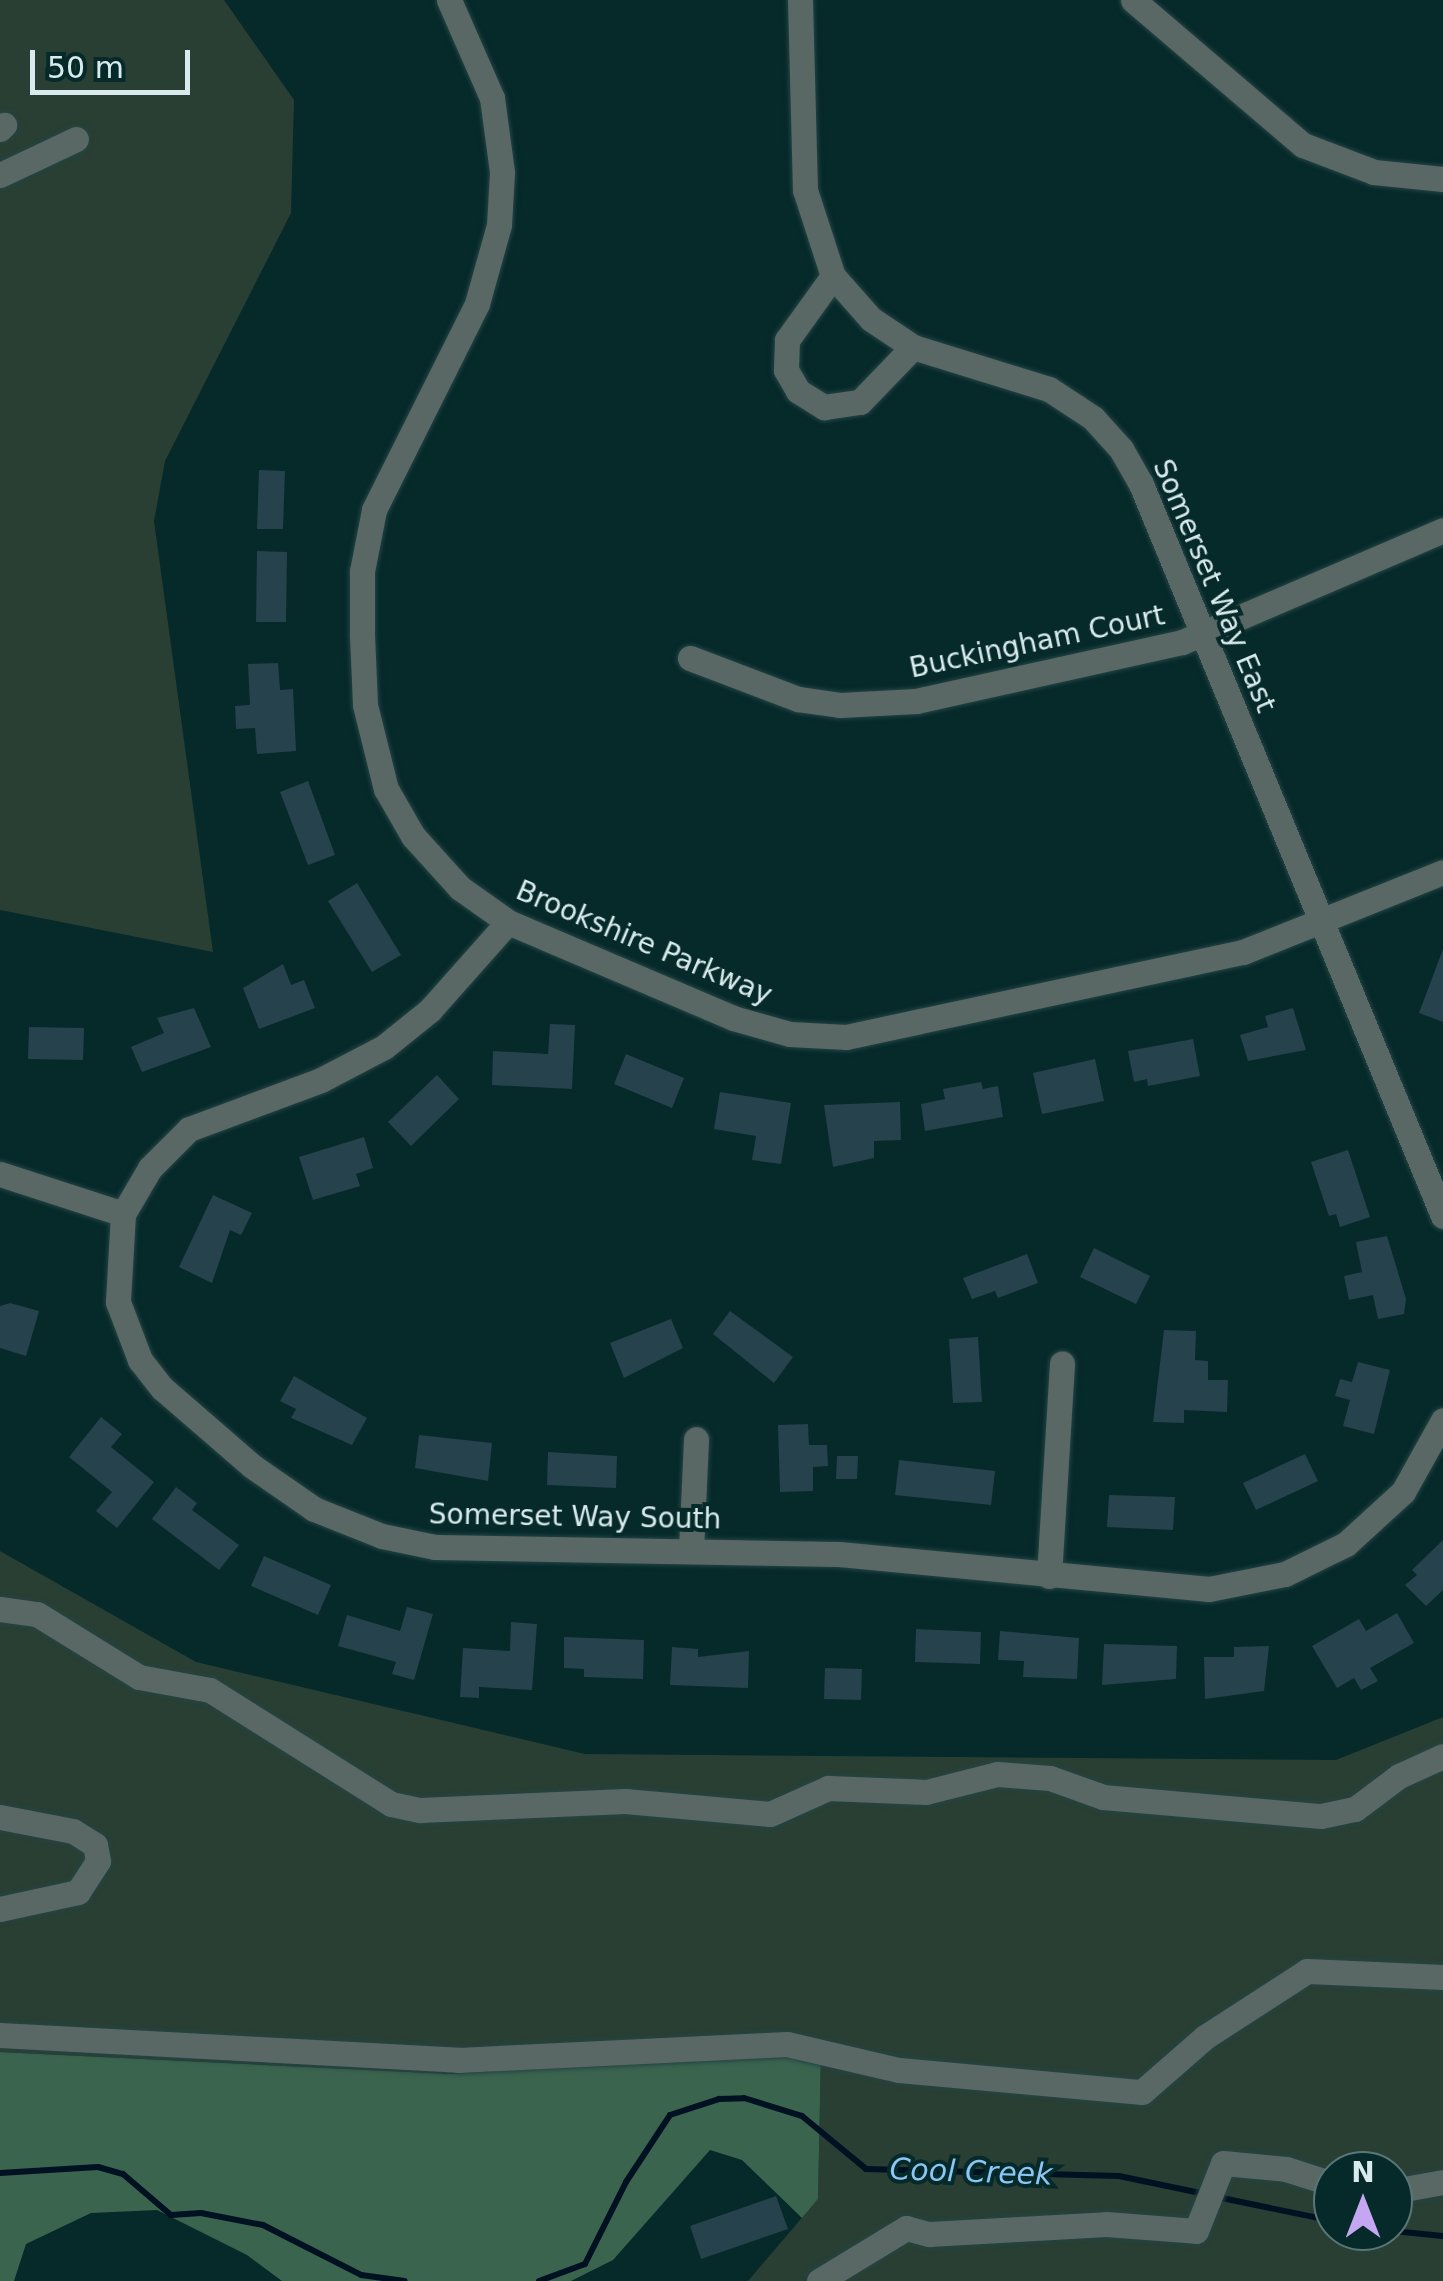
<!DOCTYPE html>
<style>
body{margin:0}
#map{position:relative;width:1443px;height:2281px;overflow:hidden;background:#06292a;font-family:"DejaVu Sans",sans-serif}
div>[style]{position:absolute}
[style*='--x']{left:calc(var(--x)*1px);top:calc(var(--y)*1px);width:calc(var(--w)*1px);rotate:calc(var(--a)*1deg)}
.green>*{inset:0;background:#293f33}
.forest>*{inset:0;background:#3b644e}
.stream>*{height:6px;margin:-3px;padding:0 3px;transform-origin:3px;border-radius:3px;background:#012}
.building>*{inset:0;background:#26424c}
.roads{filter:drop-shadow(0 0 2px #244445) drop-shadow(0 0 2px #244445)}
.minor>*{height:25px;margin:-12.5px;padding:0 12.5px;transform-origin:12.5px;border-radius:12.5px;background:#5a6865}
span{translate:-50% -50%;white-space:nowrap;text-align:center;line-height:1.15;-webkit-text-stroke:8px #06292a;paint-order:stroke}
.street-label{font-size:28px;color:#d9ebec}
.water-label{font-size:30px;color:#8ac7f4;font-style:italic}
.north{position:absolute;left:1313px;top:2151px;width:100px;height:100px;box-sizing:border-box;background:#06292a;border:2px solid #5a7778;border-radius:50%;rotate:0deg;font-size:28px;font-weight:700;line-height:40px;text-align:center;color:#d9ebec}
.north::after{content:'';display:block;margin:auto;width:35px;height:45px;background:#c5a7f1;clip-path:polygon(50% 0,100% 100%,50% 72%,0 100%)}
.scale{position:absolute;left:30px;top:50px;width:160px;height:45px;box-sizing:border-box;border:5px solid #d9ebec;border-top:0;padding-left:12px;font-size:30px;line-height:35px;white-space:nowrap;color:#d9ebec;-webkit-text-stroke:8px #06292a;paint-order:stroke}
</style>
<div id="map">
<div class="green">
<div style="clip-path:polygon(0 0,224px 0,294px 100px,291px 213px,165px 461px,154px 521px,213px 952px,0 910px)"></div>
<div style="clip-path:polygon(evenodd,0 1551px,196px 1662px,585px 1754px,1336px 1760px,1443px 1717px,1443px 2281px,748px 2281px,818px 2199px,821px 2050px,450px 2074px,0 2052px,0 1551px,1333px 2171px,1393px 2171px,1393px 2231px,1333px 2231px,1333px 2171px)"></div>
</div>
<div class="forest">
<div style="clip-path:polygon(821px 2050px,818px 2199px,802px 2218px,742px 2160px,710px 2150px,613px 2260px,571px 2281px,282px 2281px,247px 2255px,157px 2210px,91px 2213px,26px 2244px,14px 2281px,0 2281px,0 2052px,450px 2074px)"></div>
</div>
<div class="stream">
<div style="--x:0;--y:2173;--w:98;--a:-3.5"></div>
<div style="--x:98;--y:2167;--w:26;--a:16"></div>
<div style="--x:123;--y:2174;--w:63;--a:40.5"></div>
<div style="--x:171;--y:2215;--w:30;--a:-4"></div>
<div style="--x:201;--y:2213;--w:63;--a:11"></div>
<div style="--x:263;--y:2225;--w:110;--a:27"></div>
<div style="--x:361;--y:2275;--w:44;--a:7.8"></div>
<div style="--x:1217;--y:2197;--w:118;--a:11.7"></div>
<div style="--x:1393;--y:2231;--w:50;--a:5.7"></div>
<div style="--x:539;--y:2281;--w:49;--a:-20.3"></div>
<div style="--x:585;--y:2264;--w:92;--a:-63.4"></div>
<div style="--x:626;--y:2182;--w:80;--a:-56.7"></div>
<div style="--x:670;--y:2115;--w:52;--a:-18.1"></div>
<div style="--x:719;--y:2099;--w:25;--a:-2"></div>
<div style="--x:744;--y:2098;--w:61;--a:17.2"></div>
<div style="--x:802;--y:2116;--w:83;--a:39.6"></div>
<div style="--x:866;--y:2169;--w:253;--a:1.6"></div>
<div style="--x:1119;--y:2176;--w:88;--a:11.8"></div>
</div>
<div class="building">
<div style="clip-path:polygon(259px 470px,285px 471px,283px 529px,257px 529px)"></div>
<div style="clip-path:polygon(257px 551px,287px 552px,286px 622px,256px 622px)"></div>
<div style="clip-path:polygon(278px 663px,280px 690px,293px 689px,296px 751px,257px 754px,255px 728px,236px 729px,235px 706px,250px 705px,248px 664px)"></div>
<div style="clip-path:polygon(308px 781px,335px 855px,308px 865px,280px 792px)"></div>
<div style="clip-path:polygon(357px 883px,401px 955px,372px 972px,328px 901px)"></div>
<div style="clip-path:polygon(1443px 949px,1443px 1022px,1419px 1013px)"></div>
<div style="clip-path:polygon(283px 964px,291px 985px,304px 980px,315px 1008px,259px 1029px,243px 988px)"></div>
<div style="clip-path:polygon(194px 1008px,211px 1047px,142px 1072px,131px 1047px,164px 1033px,157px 1018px)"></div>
<div style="clip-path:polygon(1293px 1008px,1306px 1050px,1248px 1061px,1240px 1035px,1268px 1027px,1265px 1016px)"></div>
<div style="clip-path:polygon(550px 1024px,575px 1025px,572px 1089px,492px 1085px,493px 1051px,548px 1054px)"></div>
<div style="clip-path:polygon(29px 1027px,84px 1028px,83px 1060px,28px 1059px)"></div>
<div style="clip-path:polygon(1193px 1039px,1200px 1076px,1148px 1086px,1147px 1079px,1134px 1082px,1128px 1051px)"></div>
<div style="clip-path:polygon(626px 1054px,684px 1078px,672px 1108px,614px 1084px)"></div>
<div style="clip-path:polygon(1095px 1059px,1104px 1101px,1042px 1114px,1033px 1073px)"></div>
<div style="clip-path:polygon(437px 1075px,459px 1099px,411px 1146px,388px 1122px)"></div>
<div style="clip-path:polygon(981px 1082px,983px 1089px,998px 1086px,1003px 1117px,925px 1131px,921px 1104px,945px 1099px,943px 1089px)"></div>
<div style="clip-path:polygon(720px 1092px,791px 1103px,781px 1164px,752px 1160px,756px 1136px,714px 1129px)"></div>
<div style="clip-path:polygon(900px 1102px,901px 1140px,874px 1141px,874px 1158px,833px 1167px,824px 1105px)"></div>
<div style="clip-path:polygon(364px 1137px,373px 1168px,356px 1174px,360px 1186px,313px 1200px,299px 1157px)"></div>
<div style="clip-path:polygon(1348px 1150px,1370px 1217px,1340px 1227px,1336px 1214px,1329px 1216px,1311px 1162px)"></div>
<div style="clip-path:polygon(213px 1195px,252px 1213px,241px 1235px,230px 1230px,212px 1283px,179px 1267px)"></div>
<div style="clip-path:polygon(1387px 1236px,1406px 1299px,1404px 1314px,1378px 1319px,1373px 1295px,1349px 1300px,1344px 1276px,1362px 1272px,1356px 1242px)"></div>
<div style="clip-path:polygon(1094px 1248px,1150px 1276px,1136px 1304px,1080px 1277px)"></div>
<div style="clip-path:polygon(1027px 1254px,1038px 1283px,998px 1298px,995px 1291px,972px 1299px,963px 1278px)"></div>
<div style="clip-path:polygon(10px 1303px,39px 1311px,26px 1356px,0 1348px,0 1306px)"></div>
<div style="clip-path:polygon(730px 1311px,793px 1357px,774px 1383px,713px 1334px)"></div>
<div style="clip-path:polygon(671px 1319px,683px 1348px,624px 1378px,610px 1343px)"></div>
<div style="clip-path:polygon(1164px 1330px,1196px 1331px,1195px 1360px,1208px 1361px,1208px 1380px,1228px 1380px,1227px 1412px,1184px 1410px,1184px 1423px,1153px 1422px)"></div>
<div style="clip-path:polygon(978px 1337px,982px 1402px,953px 1403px,949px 1339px)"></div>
<div style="clip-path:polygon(1358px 1362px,1390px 1370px,1374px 1434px,1343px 1426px,1350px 1400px,1335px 1396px,1340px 1379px,1352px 1382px)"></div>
<div style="clip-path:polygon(294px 1376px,367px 1418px,352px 1445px,291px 1418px,296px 1409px,280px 1401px)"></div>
<div style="clip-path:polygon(101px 1417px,122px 1434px,111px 1447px,154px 1482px,117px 1528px,96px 1511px,112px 1492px,69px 1457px)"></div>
<div style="clip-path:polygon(808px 1424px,809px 1445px,827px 1445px,828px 1466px,813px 1467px,813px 1491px,780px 1492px,778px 1425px)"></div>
<div style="clip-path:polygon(419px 1435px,492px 1443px,488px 1481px,415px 1468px)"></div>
<div style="clip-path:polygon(548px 1452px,617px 1456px,616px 1488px,547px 1485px)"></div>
<div style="clip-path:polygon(1305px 1454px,1318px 1481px,1256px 1510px,1243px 1483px)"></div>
<div style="clip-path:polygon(837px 1456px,858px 1456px,857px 1479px,836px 1479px)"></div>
<div style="clip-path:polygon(899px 1460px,995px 1471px,991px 1505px,895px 1495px)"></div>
<div style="clip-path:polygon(176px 1487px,197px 1503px,192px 1510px,239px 1545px,219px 1570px,152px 1519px)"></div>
<div style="clip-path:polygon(1109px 1495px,1175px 1497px,1173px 1530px,1107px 1527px)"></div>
<div style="clip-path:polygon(1443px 1540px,1443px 1590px,1426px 1606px,1405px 1585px,1417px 1575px,1412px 1570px)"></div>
<div style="clip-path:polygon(264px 1556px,331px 1585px,318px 1615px,251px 1586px)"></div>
<div style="clip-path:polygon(407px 1607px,433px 1614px,414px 1680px,392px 1674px,396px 1662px,338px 1646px,347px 1615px,400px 1631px)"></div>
<div style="clip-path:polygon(1397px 1613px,1414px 1643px,1370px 1668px,1378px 1681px,1361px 1690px,1354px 1678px,1337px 1688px,1312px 1646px,1359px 1619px,1366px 1631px)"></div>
<div style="clip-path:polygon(511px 1622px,537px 1624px,532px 1690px,479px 1687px,479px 1698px,460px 1697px,463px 1648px,510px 1651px)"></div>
<div style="clip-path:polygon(916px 1629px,981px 1632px,980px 1664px,915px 1662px)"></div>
<div style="clip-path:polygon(1000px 1631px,1079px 1638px,1077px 1679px,1023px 1677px,1024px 1661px,998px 1660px)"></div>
<div style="clip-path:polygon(564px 1637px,644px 1640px,643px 1679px,584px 1677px,584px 1669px,564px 1668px)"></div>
<div style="clip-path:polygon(1104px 1644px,1177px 1646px,1176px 1679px,1102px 1685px)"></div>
<div style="clip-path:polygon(1269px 1646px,1264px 1691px,1205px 1699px,1204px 1657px,1234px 1657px,1234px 1647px)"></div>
<div style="clip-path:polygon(672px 1647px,698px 1649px,698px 1657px,749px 1651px,748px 1688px,670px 1685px)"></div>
<div style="clip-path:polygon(825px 1668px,862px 1669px,861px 1700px,824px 1699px)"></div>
<div style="clip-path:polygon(776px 2196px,788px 2229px,701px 2259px,690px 2226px)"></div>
</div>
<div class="roads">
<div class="minor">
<div style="--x:449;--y:0;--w:107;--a:66.3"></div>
<div style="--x:492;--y:98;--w:75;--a:82.3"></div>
<div style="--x:502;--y:172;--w:53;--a:93.2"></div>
<div style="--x:499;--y:225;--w:82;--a:105.6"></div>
<div style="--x:477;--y:304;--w:230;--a:116.6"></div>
<div style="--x:374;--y:510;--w:62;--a:101.1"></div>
<div style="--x:362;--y:571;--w:64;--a:90"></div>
<div style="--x:362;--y:635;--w:70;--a:87.5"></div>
<div style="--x:365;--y:705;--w:87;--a:76"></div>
<div style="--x:386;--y:789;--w:54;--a:60.1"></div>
<div style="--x:413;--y:836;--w:70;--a:47.9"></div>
<div style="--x:460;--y:888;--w:59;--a:35.3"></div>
<div style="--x:508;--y:922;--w:245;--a:23.1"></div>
<div style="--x:733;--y:1018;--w:59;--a:15.7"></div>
<div style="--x:790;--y:1034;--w:56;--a:3.1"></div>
<div style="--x:846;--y:1037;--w:406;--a:-12.1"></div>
<div style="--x:1243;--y:952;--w:215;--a:-21.8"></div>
<div style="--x:800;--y:0;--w:190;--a:88.5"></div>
<div style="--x:805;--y:190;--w:90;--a:72"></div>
<div style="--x:833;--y:276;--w:57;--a:48.5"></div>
<div style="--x:871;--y:319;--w:50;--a:33.7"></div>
<div style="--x:913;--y:347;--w:142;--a:17.2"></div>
<div style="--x:1049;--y:389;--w:53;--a:33.4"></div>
<div style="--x:1093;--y:418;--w:42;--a:47.9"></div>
<div style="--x:1121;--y:449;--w:40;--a:60.3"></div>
<div style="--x:1141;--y:484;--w:792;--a:67.58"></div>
<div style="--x:1133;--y:0;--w:223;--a:40.5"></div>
<div style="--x:1303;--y:145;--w:76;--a:20.8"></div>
<div style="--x:1374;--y:172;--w:69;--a:5.8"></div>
<div style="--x:0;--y:129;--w:6;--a:-45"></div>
<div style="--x:0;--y:175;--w:84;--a:-25.3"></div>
<div style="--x:833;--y:276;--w:79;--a:125.7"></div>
<div style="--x:787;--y:340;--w:30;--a:92"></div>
<div style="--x:786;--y:370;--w:24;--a:60"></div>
<div style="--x:798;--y:391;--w:31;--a:32"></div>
<div style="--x:824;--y:407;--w:36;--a:-8"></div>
<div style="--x:860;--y:402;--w:76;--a:-46.1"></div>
<div style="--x:690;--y:658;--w:116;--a:20.8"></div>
<div style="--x:798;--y:699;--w:42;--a:8.1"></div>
<div style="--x:840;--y:705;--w:76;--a:-3"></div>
<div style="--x:916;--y:701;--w:272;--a:-12.5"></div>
<div style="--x:1182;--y:642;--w:284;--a:-23.2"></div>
<div style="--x:508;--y:922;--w:118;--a:131.6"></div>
<div style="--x:430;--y:1010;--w:59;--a:141.2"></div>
<div style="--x:384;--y:1047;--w:71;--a:152.4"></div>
<div style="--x:321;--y:1080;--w:141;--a:159.6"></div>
<div style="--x:189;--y:1129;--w:55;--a:135"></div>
<div style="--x:150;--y:1168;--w:53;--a:120.4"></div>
<div style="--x:123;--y:1214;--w:88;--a:93.3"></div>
<div style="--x:118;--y:1302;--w:62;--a:69.2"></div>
<div style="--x:140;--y:1360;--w:36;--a:52"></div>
<div style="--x:162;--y:1388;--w:119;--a:40.9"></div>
<div style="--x:252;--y:1466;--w:75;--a:34.7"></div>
<div style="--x:314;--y:1509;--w:73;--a:21.7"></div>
<div style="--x:382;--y:1536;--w:54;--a:11.7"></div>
<div style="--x:435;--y:1547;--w:404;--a:1"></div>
<div style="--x:839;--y:1554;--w:372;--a:5.4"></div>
<div style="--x:1209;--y:1589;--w:77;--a:-11.2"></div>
<div style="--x:1285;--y:1574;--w:68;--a:-26.2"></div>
<div style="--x:1346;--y:1544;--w:77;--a:-42.4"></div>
<div style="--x:1403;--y:1492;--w:82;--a:-60.9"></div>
<div style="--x:0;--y:1174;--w:129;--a:18"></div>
<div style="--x:691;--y:1550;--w:111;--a:-87.4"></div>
<div style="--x:1049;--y:1576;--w:213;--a:-86.5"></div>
<div style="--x:0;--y:1609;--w:37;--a:8"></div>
<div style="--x:37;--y:1614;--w:120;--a:31.7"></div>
<div style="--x:139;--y:1677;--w:72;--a:10.4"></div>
<div style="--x:210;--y:1690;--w:214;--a:32.2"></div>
<div style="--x:391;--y:1804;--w:30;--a:12"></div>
<div style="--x:420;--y:1810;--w:205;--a:-2.5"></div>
<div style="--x:625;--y:1801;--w:146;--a:5.1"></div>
<div style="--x:770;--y:1814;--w:64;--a:-24.1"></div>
<div style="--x:828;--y:1788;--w:98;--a:2.3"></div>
<div style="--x:926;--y:1792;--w:73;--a:-14.2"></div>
<div style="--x:997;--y:1774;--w:53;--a:4.3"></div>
<div style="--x:1050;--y:1778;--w:56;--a:19.7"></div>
<div style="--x:1103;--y:1797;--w:219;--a:5"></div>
<div style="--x:1321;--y:1816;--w:35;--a:-12"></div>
<div style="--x:1355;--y:1809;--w:55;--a:-36.9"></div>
<div style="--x:1399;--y:1776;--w:48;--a:-24.4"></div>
<div style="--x:0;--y:1817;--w:74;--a:10.9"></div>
<div style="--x:73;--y:1831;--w:26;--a:32"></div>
<div style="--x:95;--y:1845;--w:16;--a:79"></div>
<div style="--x:98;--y:1861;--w:37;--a:123"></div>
<div style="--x:78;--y:1892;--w:80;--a:167.7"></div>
<div style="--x:0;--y:2035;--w:459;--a:3.1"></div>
<div style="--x:458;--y:2060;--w:329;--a:-2.8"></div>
<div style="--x:787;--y:2044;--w:115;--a:13.1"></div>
<div style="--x:899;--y:2070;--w:244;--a:5.2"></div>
<div style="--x:1142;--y:2092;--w:84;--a:-41.1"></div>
<div style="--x:1205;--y:2037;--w:121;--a:-32.9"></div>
<div style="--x:1307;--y:1971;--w:136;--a:2.5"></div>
<div style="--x:1393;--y:2191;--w:51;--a:-10.2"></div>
<div style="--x:819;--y:2281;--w:102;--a:-31.3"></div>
<div style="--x:906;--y:2228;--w:24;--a:15"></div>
<div style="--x:929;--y:2234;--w:177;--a:-3.2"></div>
<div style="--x:1106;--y:2224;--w:90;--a:4.4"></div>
<div style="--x:1196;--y:2231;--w:73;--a:-68.3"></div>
<div style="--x:1223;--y:2163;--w:63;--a:5.4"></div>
<div style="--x:1286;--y:2169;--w:49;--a:17.7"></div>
</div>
</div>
<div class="street-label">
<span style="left:1214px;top:586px;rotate:67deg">Somerset Way East</span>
<span style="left:1037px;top:642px;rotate:-12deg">Buckingham Court</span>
<span style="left:644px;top:943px;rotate:23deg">Brookshire Parkway</span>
<span style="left:575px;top:1517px;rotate:1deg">Somerset Way South</span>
</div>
<div class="water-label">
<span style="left:971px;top:2172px;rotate:2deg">Cool Creek</span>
</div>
<div class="north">N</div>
<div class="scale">50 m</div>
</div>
